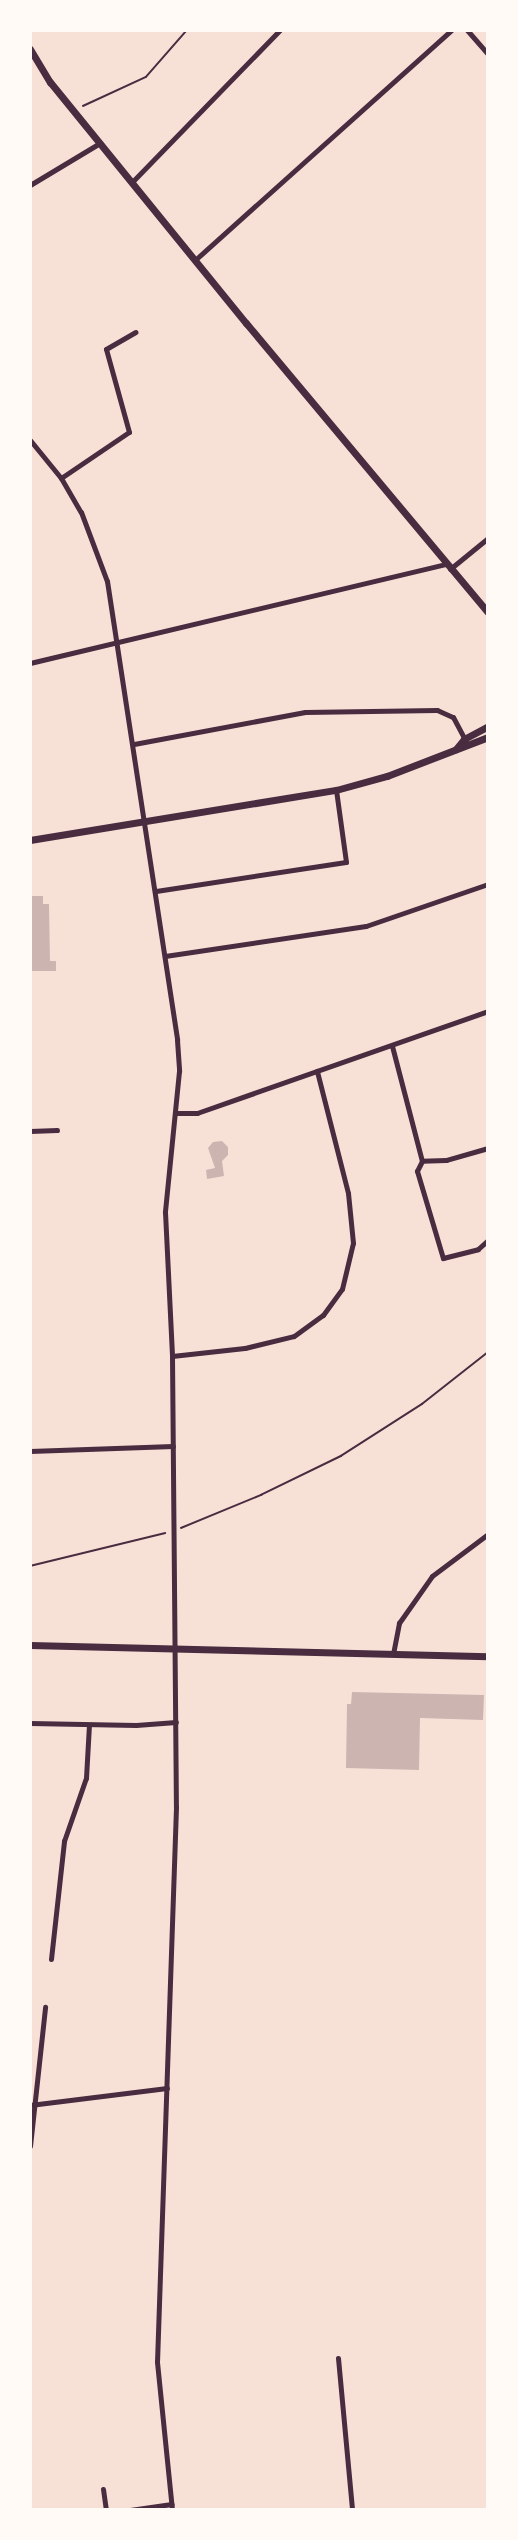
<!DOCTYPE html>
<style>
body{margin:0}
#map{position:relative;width:518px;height:2540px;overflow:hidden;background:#f7e1d7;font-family:Bitter,serif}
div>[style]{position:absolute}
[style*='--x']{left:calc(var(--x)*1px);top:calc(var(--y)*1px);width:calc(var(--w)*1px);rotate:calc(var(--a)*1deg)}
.building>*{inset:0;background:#ccb4b1}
.path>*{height:1.5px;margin:-0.75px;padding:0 0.75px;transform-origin:0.75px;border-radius:0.75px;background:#4a2c40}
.minor>*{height:5px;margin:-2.5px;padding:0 2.5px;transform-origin:2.5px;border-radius:2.5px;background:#4a2c40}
.tertiary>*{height:7px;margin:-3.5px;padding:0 3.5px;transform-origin:3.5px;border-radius:3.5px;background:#4a2c40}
span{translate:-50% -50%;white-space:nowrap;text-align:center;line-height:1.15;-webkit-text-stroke:6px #fffaf5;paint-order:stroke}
.frame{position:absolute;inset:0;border:32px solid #fffaf5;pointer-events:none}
</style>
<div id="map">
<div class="building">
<div style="clip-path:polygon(30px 896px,43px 896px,43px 904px,49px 904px,50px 961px,56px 961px,56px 971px,30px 971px)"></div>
<div style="clip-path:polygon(222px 1141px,228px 1147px,228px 1155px,222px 1161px,224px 1176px,207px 1179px,206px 1170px,215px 1168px,208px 1148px,213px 1142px)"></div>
<div style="clip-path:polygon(352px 1692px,484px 1695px,483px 1720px,420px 1718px,419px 1770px,346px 1768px,347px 1704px,351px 1704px)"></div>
</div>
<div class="path">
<div style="--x:83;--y:106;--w:69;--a:-24.7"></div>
<div style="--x:146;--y:77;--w:62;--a:-48.9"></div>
<div style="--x:181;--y:1528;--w:87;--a:-22.4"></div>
<div style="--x:261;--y:1495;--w:89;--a:-26"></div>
<div style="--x:341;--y:1456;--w:96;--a:-32.7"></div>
<div style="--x:422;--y:1404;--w:84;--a:-38.2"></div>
<div style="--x:30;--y:1566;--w:139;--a:-13.7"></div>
</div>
<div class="minor">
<div style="--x:467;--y:30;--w:32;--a:49"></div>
<div style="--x:133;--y:181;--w:211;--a:-45.8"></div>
<div style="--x:30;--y:185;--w:82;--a:-31"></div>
<div style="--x:195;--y:260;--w:344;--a:-41.9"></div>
<div style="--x:30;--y:440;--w:49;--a:50.8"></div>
<div style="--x:61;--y:478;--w:39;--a:60"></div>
<div style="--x:81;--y:512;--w:74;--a:69.4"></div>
<div style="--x:107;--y:581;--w:464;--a:81.3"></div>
<div style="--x:177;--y:1040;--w:31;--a:86"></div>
<div style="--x:179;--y:1071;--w:142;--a:95.7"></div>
<div style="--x:165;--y:1212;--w:144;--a:87.2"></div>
<div style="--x:172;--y:1356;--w:451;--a:89.5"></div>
<div style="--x:176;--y:1807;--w:555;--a:91.96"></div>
<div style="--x:157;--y:2362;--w:149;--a:84.2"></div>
<div style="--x:61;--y:478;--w:82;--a:-34.1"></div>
<div style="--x:129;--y:432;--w:86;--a:-105.5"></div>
<div style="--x:106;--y:349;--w:34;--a:-30"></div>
<div style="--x:450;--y:569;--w:49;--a:-39.2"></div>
<div style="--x:30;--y:663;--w:428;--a:-13.4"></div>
<div style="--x:134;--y:744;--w:174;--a:-10.6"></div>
<div style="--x:305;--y:712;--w:132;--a:-0.9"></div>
<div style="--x:437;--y:710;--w:17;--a:24"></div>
<div style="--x:453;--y:717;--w:27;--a:62"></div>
<div style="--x:156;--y:891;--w:192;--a:-8.7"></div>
<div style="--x:346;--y:862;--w:73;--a:-97.9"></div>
<div style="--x:165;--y:956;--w:203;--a:-8.5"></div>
<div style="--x:366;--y:926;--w:129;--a:-19"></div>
<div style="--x:392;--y:1046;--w:119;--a:75.4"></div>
<div style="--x:175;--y:1113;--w:22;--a:0"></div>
<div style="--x:197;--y:1113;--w:308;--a:-19.3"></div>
<div style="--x:30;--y:1131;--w:27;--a:-2"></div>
<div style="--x:488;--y:1148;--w:44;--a:164.1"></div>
<div style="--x:446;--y:1160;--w:24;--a:178"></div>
<div style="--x:422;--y:1161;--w:11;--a:117"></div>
<div style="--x:417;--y:1171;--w:91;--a:73.4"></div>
<div style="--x:443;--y:1258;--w:36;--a:-14"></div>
<div style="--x:478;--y:1249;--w:13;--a:-42"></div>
<div style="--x:172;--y:1356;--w:73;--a:-6.3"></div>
<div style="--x:245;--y:1348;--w:50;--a:-13.8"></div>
<div style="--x:294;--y:1336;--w:36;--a:-36"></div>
<div style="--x:323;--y:1315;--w:32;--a:-54"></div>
<div style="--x:342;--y:1289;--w:47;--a:-76.6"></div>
<div style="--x:353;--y:1243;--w:50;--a:-95.7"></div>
<div style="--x:348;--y:1193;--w:126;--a:-104.3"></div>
<div style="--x:30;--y:1451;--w:143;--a:-2"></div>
<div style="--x:393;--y:1654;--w:32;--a:-79"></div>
<div style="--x:399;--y:1623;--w:57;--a:-54.9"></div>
<div style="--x:432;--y:1576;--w:70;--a:-36.9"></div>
<div style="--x:30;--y:1723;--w:106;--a:1.1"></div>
<div style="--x:136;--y:1725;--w:40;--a:-4.3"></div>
<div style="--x:51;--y:1959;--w:119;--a:-83.7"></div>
<div style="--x:64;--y:1841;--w:67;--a:-70.8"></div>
<div style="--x:86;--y:1778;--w:53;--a:-86.8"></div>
<div style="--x:30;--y:2105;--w:138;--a:-7.1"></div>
<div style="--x:30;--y:2146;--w:140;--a:-83.8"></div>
<div style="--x:338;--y:2358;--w:153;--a:84.7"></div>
<div style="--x:103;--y:2489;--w:21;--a:82"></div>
<div style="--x:130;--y:2510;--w:42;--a:-8.1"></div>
</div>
<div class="tertiary">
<div style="--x:30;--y:49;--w:39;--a:59"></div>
<div style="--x:50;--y:82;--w:311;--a:50.9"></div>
<div style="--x:246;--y:323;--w:377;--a:50.1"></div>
<div style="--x:456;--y:749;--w:13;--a:-51"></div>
<div style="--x:464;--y:739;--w:27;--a:-28"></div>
<div style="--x:30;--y:840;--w:310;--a:-9.3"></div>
<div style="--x:336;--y:790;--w:53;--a:-15.4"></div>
<div style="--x:387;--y:776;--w:108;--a:-21.1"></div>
<div style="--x:30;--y:1645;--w:458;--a:1.4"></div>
</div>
<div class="frame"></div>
</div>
